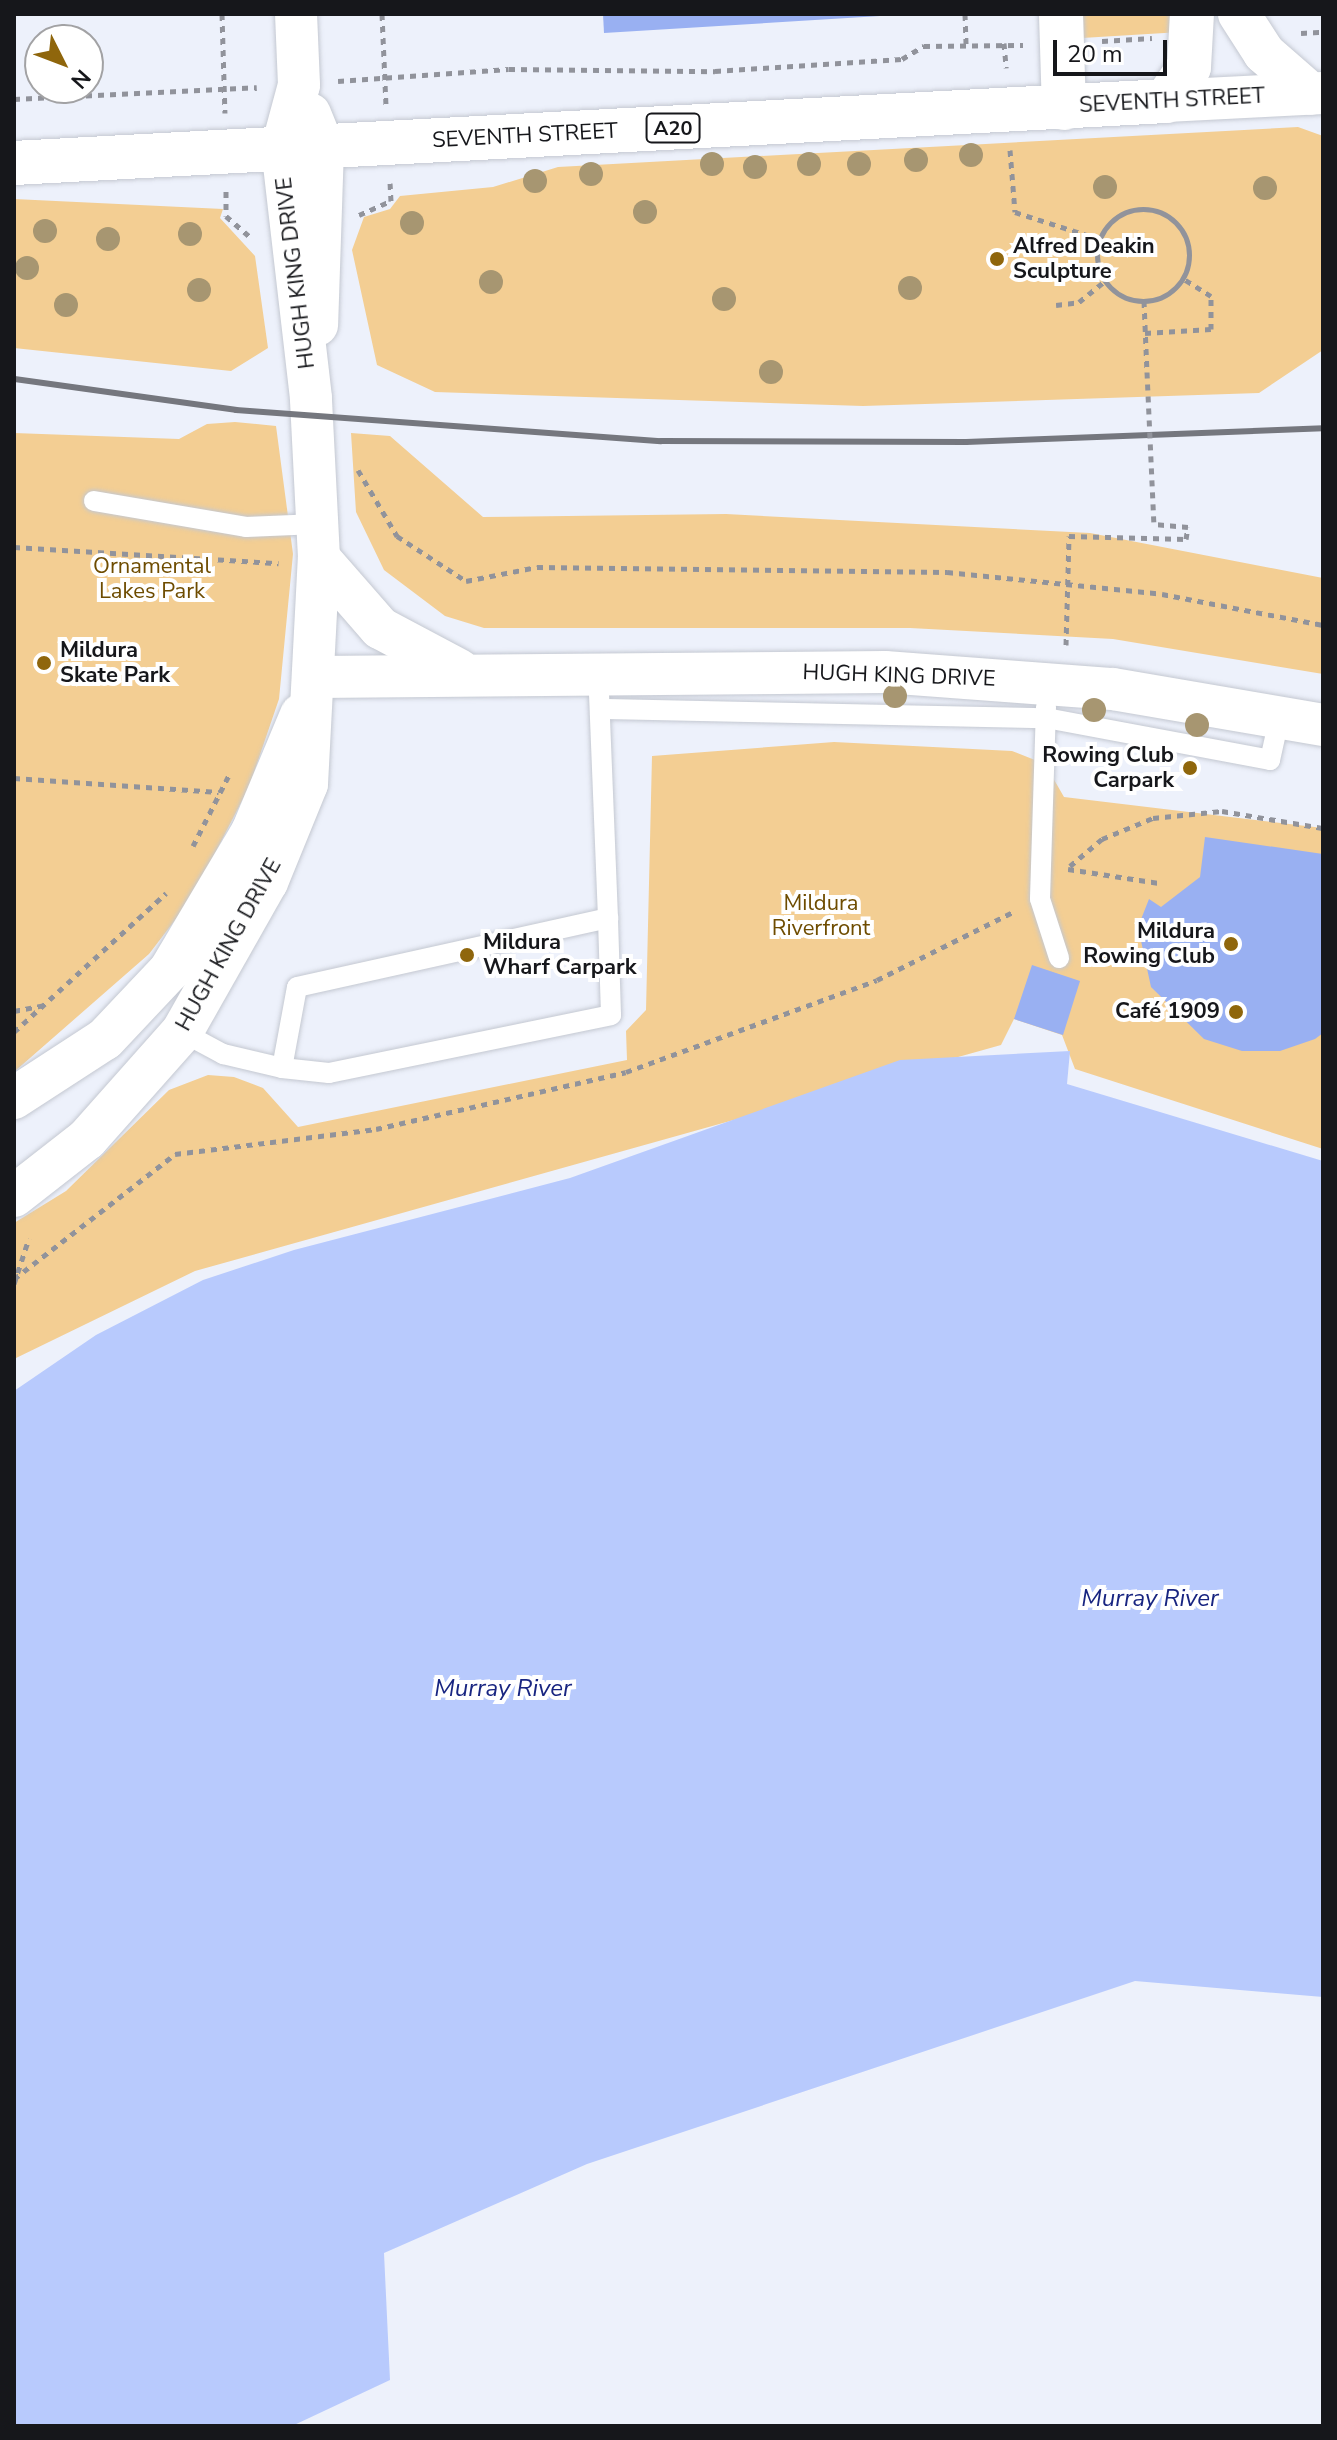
<!DOCTYPE html>
<meta charset="utf-8">
<style>
body{margin:0}
#map{position:relative;width:1337px;height:2440px;overflow:hidden;background:#edf1fb;font-family:"Nunito Sans",sans-serif}
div>[style]{position:absolute}
[style*='--x']{left:calc(var(--x)*1px);top:calc(var(--y)*1px);width:calc(var(--w)*1px);rotate:calc(var(--a)*1deg)}
.green>*{inset:0;background:#f3ce93}
.water>*{inset:0;background:#b8cafd}
.building>*{inset:0;background:#99b0f2}
.path>*{height:5px;margin-top:-2.5px;transform-origin:0;background:repeating-linear-gradient(90deg,#91939b 0 6px,transparent 0 12px)}
.path>.ring{margin:-2.5px;padding:0;box-sizing:content-box;background:none;border:5px solid #91939b;border-radius:50%}
.roads{filter:drop-shadow(0 0 2px #c4c8d1) drop-shadow(0 0 2px #c4c8d1)}
.lane>*{height:20px;margin:-10px;padding:0 10px;transform-origin:10px;border-radius:10px;background:#fff}
.street>*{height:42px;margin:-21px;padding:0 21px;transform-origin:21px;border-radius:21px;background:#fff}
.highway>*{height:44px;margin:-22px;padding:0 22px;transform-origin:22px;border-radius:22px;background:#fff}
.rail>*{height:6px;margin:-3px;padding:0 3px;transform-origin:3px;border-radius:3px;background:#75777e}
.path-bridge>*{height:5px;margin-top:-2.5px;transform-origin:0;background:repeating-linear-gradient(90deg,#91939b 0 6px,transparent 0 12px)}
.trees>*{width:24px;height:24px;margin:-12px;border-radius:50%;background:#a79671}
.dots>*{width:22px;height:22px;translate:-50% -50%;box-sizing:border-box;border:4px solid #fff;border-radius:50%}
span{translate:-50% -50%;white-space:nowrap;text-align:center;line-height:1.15;-webkit-text-stroke:8px #fff;paint-order:stroke}
.shield-label span{padding:2px 6px;background:#fff;border:2px solid;border-radius:6px;-webkit-text-stroke-width:0}
.shield-label{font-size:20px;color:#16171b;font-weight:700}
.street-label{font-size:22px;color:#16171b}
.poi-label{font-size:22px;color:#16171b;font-weight:700}
.left{translate:0 -50%;text-align:left}
.right{translate:-100% -50%;text-align:right}
.park-label{font-size:22px;color:#6e4c00}
.water-label{font-size:24px;color:#182581;font-style:italic}
.frame{position:absolute;inset:0;border:16px solid #16171b;pointer-events:none}
.north{position:absolute;left:24px;top:24px;width:80px;height:80px;box-sizing:border-box;background:#fff;border:2px solid #a2a2a4;border-radius:50%;rotate:132deg;font-size:22px;font-weight:700;line-height:32px;text-align:center;color:#16171b}
.north::after{content:'';display:block;margin:auto;width:28px;height:36px;background:#8f660c;clip-path:polygon(50% 0,100% 100%,50% 72%,0 100%)}
.scale{position:absolute;left:1053px;top:40px;width:114px;height:36px;box-sizing:border-box;border:4px solid #16171b;border-top:0;padding-left:10px;font-size:24px;line-height:28px;white-space:nowrap;color:#16171b;-webkit-text-stroke:6px #fff;paint-order:stroke}
</style>
<div id="map">
<div class="green">
<div style="clip-path:polygon(1081px 14px,1180px 14px,1181px 32px,1082px 38px)"></div>
<div style="clip-path:polygon(1298px 127px,1323px 136px,1323px 350px,1259px 393px,863px 406px,435px 392px,377px 365px,352px 250px,364px 217px,390px 209px,400px 196px,493px 187px,558px 167px)"></div>
<div style="clip-path:polygon(14px 199px,223px 209px,220px 218px,255px 256px,268px 348px,231px 371px,14px 348px)"></div>
<div style="clip-path:polygon(235px 422px,276px 426px,293px 554px,279px 699px,249px 787px,192px 898px,149px 954px,14px 1072px,14px 433px,179px 439px,207px 424px)"></div>
<div style="clip-path:polygon(351px 433px,390px 436px,483px 517px,726px 514px,1090px 533px,1323px 578px,1323px 674px,1113px 639px,910px 628px,484px 628px,445px 616px,384px 570px,356px 512px)"></div>
<div style="clip-path:polygon(834px 742px,1012px 751px,1045px 764px,1064px 797px,1323px 828px,1323px 1149px,1075px 1069px,1062px 1035px,1014px 1019px,1001px 1045px,195px 1271px,14px 1359px,14px 1223px,66px 1191px,169px 1090px,208px 1075px,234px 1077px,263px 1088px,298px 1127px,627px 1060px,626px 1031px,646px 1010px,652px 756px)"></div>
</div>
<div class="water">
<div style="clip-path:polygon(1070px 1051px,1067px 1084px,1323px 1161px,1323px 1997px,1135px 1981px,587px 2164px,384px 2253px,390px 2380px,292px 2426px,14px 2426px,14px 1391px,96px 1335px,203px 1280px,294px 1250px,570px 1178px,900px 1060px)"></div>
</div>
<div class="building">
<div style="clip-path:polygon(603px 14px,880px 14px,880px 16px,604px 33px)"></div>
<div style="clip-path:polygon(1205px 837px,1323px 854px,1323px 1033px,1315px 1039px,1280px 1051px,1242px 1051px,1204px 1039px,1151px 987px,1138px 927px,1149px 899px,1161px 907px,1200px 877px)"></div>
<div style="clip-path:polygon(1032px 965px,1080px 981px,1063px 1035px,1014px 1019px)"></div>
</div>
<div class="path">
<div style="--x:222;--y:14;--w:99;--a:88.3"></div>
<div style="--x:382;--y:14;--w:91;--a:87.5"></div>
<div style="--x:965;--y:14;--w:31;--a:88"></div>
<div style="--x:1301;--y:33;--w:22;--a:-3"></div>
<div style="--x:1102;--y:41;--w:50;--a:-3.4"></div>
<div style="--x:1004;--y:43;--w:25;--a:85"></div>
<div style="--x:338;--y:81;--w:171;--a:-4"></div>
<div style="--x:509;--y:69;--w:206;--a:0.6"></div>
<div style="--x:715;--y:71;--w:187;--a:-3.7"></div>
<div style="--x:902;--y:59;--w:26;--a:-31"></div>
<div style="--x:924;--y:46;--w:99;--a:-0.6"></div>
<div style="--x:14;--y:99;--w:243;--a:-2.8"></div>
<div style="--x:1010;--y:150;--w:62;--a:85.4"></div>
<div style="--x:1015;--y:212;--w:88;--a:17.8"></div>
<div style="--x:226;--y:191;--w:25;--a:90"></div>
<div style="--x:226;--y:216;--w:32;--a:41"></div>
<div class="ring" style="left:1097px;top:209px;width:87px;height:87px"></div>
<div style="--x:359;--y:215;--w:35;--a:-24"></div>
<div style="--x:391;--y:201;--w:18;--a:-93"></div>
<div style="--x:1144;--y:301;--w:71;--a:87.6"></div>
<div style="--x:1056;--y:305;--w:23;--a:-7"></div>
<div style="--x:1079;--y:302;--w:33;--a:-39"></div>
<div style="--x:1145;--y:333;--w:66;--a:-3.5"></div>
<div style="--x:1211;--y:329;--w:33;--a:-90"></div>
<div style="--x:1211;--y:296;--w:34;--a:-148"></div>
<div style="--x:358;--y:470;--w:77;--a:59.4"></div>
<div style="--x:397;--y:536;--w:82;--a:33.1"></div>
<div style="--x:466;--y:581;--w:72;--a:-11.2"></div>
<div style="--x:537;--y:567;--w:410;--a:0.7"></div>
<div style="--x:947;--y:572;--w:216;--a:5.8"></div>
<div style="--x:1162;--y:594;--w:164;--a:10.9"></div>
<div style="--x:14;--y:547;--w:265;--a:3.5"></div>
<div style="--x:1066;--y:645;--w:109;--a:-88.4"></div>
<div style="--x:1069;--y:536;--w:117;--a:1.5"></div>
<div style="--x:1186;--y:539;--w:12;--a:-81"></div>
<div style="--x:1188;--y:527;--w:34;--a:-175"></div>
<div style="--x:14;--y:778;--w:205;--a:3.9"></div>
<div style="--x:193;--y:846;--w:82;--a:-63.1"></div>
<div style="--x:1070;--y:866;--w:42;--a:-40.2"></div>
<div style="--x:1102;--y:839;--w:55;--a:-22.4"></div>
<div style="--x:1153;--y:818;--w:69;--a:-5.8"></div>
<div style="--x:1222;--y:811;--w:102;--a:9.6"></div>
<div style="--x:1068;--y:869;--w:92;--a:8.7"></div>
<div style="--x:14;--y:1011;--w:31;--a:-11"></div>
<div style="--x:14;--y:1032;--w:206;--a:-42.4"></div>
<div style="--x:14;--y:1279;--w:204;--a:-37.8"></div>
<div style="--x:175;--y:1154;--w:203;--a:-7.1"></div>
<div style="--x:376;--y:1129;--w:256;--a:-12.8"></div>
<div style="--x:626;--y:1072;--w:267;--a:-20.1"></div>
<div style="--x:877;--y:980;--w:152;--a:-26.6"></div>
<div style="--x:14;--y:1284;--w:48;--a:-71.9"></div>
</div>
<div class="roads">
<div class="lane">
<div style="--x:94;--y:501;--w:154;--a:9.7"></div>
<div style="--x:246;--y:527;--w:71;--a:-2.4"></div>
<div style="--x:1046;--y:707;--w:192;--a:91.8"></div>
<div style="--x:1040;--y:899;--w:62;--a:72.1"></div>
<div style="--x:604;--y:709;--w:442;--a:1.2"></div>
<div style="--x:1046;--y:718;--w:228;--a:10.6"></div>
<div style="--x:1270;--y:760;--w:46;--a:-77.5"></div>
<div style="--x:182;--y:1032;--w:47;--a:28.2"></div>
<div style="--x:223;--y:1054;--w:61;--a:13.3"></div>
<div style="--x:282;--y:1068;--w:82;--a:-79.5"></div>
<div style="--x:297;--y:987;--w:319;--a:-12.5"></div>
<div style="--x:608;--y:918;--w:246;--a:-92.3"></div>
<div style="--x:282;--y:1068;--w:47;--a:6.1"></div>
<div style="--x:329;--y:1073;--w:288;--a:-11.6"></div>
<div style="--x:611;--y:1015;--w:97;--a:-91.8"></div>
</div>
<div class="street">
<div style="--x:1239;--y:14;--w:46;--a:57.3"></div>
<div style="--x:1264;--y:53;--w:62;--a:41.1"></div>
<div style="--x:1166;--y:101;--w:157;--a:-2.9"></div>
<div style="--x:310;--y:114;--w:35;--a:68"></div>
<div style="--x:323;--y:147;--w:178;--a:91.9"></div>
<div style="--x:319;--y:558;--w:93;--a:48.9"></div>
<div style="--x:380;--y:628;--w:89;--a:28"></div>
<div style="--x:316;--y:677;--w:569;--a:-0.5"></div>
<div style="--x:885;--y:672;--w:229;--a:4.3"></div>
<div style="--x:1113;--y:689;--w:213;--a:9.7"></div>
<div style="--x:14;--y:1098;--w:108;--a:-33"></div>
<div style="--x:105;--y:1039;--w:95;--a:-46.7"></div>
<div style="--x:170;--y:970;--w:161;--a:-59.3"></div>
<div style="--x:252;--y:832;--w:127;--a:-67.3"></div>
<div style="--x:14;--y:1196;--w:93;--a:-38"></div>
<div style="--x:87;--y:1139;--w:143;--a:-48.4"></div>
<div style="--x:182;--y:1032;--w:172;--a:-60.5"></div>
<div style="--x:267;--y:882;--w:106;--a:-67.8"></div>
<div style="--x:307;--y:784;--w:226;--a:-87"></div>
<div style="--x:319;--y:558;--w:160;--a:-92.9"></div>
<div style="--x:311;--y:398;--w:252;--a:-96.6"></div>
<div style="--x:282;--y:148;--w:65;--a:-74.9"></div>
<div style="--x:299;--y:85;--w:71;--a:-92.4"></div>
</div>
<div class="highway">
<div style="--x:1061;--y:14;--w:94;--a:88.2"></div>
<div style="--x:14;--y:163;--w:1154;--a:-3.08"></div>
<div style="--x:1166;--y:101;--w:41;--a:-55.9"></div>
<div style="--x:1189;--y:67;--w:53;--a:-86.8"></div>
</div>
</div>
<div class="rail">
<div style="--x:14;--y:379;--w:224;--a:7.9"></div>
<div style="--x:236;--y:410;--w:426;--a:4.2"></div>
<div style="--x:661;--y:441;--w:305;--a:0.2"></div>
<div style="--x:966;--y:442;--w:357;--a:-2.2"></div>
</div>
<div class="path-bridge">
<div style="--x:1147;--y:372;--w:152;--a:87.4"></div>
</div>
<div class="trees">
<div style="left:971px;top:155px"></div>
<div style="left:916px;top:160px"></div>
<div style="left:712px;top:164px"></div>
<div style="left:809px;top:164px"></div>
<div style="left:859px;top:164px"></div>
<div style="left:755px;top:167px"></div>
<div style="left:591px;top:174px"></div>
<div style="left:535px;top:181px"></div>
<div style="left:1105px;top:187px"></div>
<div style="left:1265px;top:188px"></div>
<div style="left:645px;top:212px"></div>
<div style="left:412px;top:223px"></div>
<div style="left:45px;top:231px"></div>
<div style="left:190px;top:234px"></div>
<div style="left:108px;top:239px"></div>
<div style="left:27px;top:268px"></div>
<div style="left:491px;top:282px"></div>
<div style="left:910px;top:288px"></div>
<div style="left:199px;top:290px"></div>
<div style="left:724px;top:299px"></div>
<div style="left:66px;top:305px"></div>
<div style="left:771px;top:372px"></div>
<div style="left:895px;top:696px"></div>
<div style="left:1094px;top:710px"></div>
<div style="left:1197px;top:725px"></div>
</div>
<div class="dots">
<div style="left:997px;top:259px;background:#8f660c"></div>
<div style="left:44px;top:663px;background:#8f660c"></div>
<div style="left:1190px;top:768px;background:#8f660c"></div>
<div style="left:1231px;top:944px;background:#8f660c"></div>
<div style="left:467px;top:955px;background:#8f660c"></div>
<div style="left:1236px;top:1012px;background:#8f660c"></div>
</div>
<div class="shield-label">
<span style="left:673px;top:128px">A20</span>
</div>
<div class="street-label">
<span style="left:1172px;top:101px;rotate:-3deg">SEVENTH STREET</span>
<span style="left:525px;top:136px;rotate:-3deg">SEVENTH STREET</span>
<span style="left:296px;top:273px;rotate:-97deg">HUGH KING DRIVE</span>
<span style="left:899px;top:676px;rotate:2deg">HUGH KING DRIVE</span>
<span style="left:229px;top:945px;rotate:-61deg">HUGH KING DRIVE</span>
</div>
<div class="poi-label">
<span class="left" style="left:1013px;top:259px">Alfred Deakin<br>Sculpture</span>
<span class="left" style="left:60px;top:663px">Mildura<br>Skate Park</span>
<span class="right" style="left:1174px;top:768px">Rowing Club<br>Carpark</span>
<span class="right" style="left:1215px;top:944px">Mildura<br>Rowing Club</span>
<span class="left" style="left:483px;top:955px">Mildura<br>Wharf Carpark</span>
<span class="right" style="left:1220px;top:1012px">Café 1909</span>
</div>
<div class="park-label">
<span style="left:152px;top:579px">Ornamental<br>Lakes Park</span>
<span style="left:821px;top:916px">Mildura<br>Riverfront</span>
</div>
<div class="water-label">
<span style="left:1150px;top:1599px">Murray River</span>
<span style="left:503px;top:1689px">Murray River</span>
</div>
<div class="frame"></div>
<div class="north">N</div>
<div class="scale">20 m</div>
</div>
